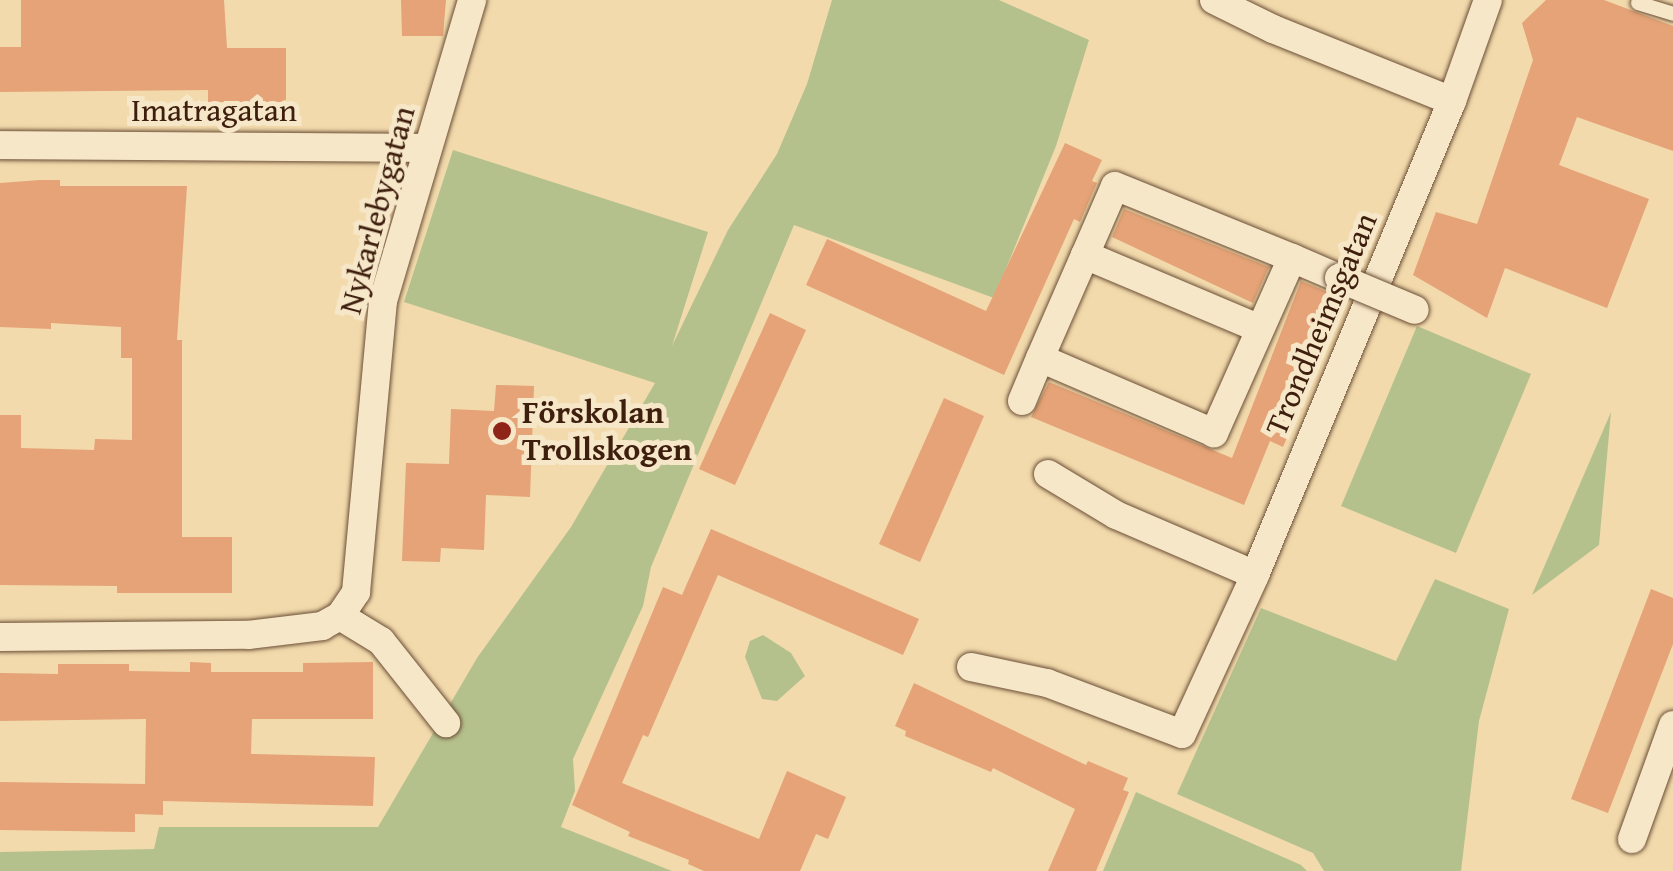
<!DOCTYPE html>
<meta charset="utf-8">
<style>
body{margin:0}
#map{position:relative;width:1673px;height:871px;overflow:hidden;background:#f2daac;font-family:"Gentium Book Plus",serif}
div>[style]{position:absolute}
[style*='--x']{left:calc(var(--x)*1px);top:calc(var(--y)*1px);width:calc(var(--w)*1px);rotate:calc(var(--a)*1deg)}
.green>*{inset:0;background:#b5c18d}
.building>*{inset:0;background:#e5a377}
.roads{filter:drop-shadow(0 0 2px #6b4e36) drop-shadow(0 0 2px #6b4e36)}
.lane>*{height:14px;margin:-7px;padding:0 7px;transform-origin:7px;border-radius:7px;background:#f7e7c9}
.street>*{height:28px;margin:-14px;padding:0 14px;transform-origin:14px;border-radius:14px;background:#f7e7c9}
.bridges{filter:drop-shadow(0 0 2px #6b4e36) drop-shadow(0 0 2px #6b4e36)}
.street-bridge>*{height:28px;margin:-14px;padding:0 14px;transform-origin:14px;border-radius:14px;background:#f7e7c9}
.dots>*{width:28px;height:28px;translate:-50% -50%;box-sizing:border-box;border:5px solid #f7e7c9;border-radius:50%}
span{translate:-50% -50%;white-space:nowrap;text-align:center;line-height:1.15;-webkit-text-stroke:10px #f7e7c9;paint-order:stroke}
.street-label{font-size:32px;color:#3e1f0e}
.poi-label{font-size:32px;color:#3e1f0e;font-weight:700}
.left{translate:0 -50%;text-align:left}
</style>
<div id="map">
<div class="green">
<div style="clip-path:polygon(832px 0,999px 0,1089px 40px,1056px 146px,994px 298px,794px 225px,651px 567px,643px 606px,573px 759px,575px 791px,561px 827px,672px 871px,0 871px,0 852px,154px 849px,159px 827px,378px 827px,477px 658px,571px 527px,655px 383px,404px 302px,453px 150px,708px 232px,672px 346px,728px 230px,777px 154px,807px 84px)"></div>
<div style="clip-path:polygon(1417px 326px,1531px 374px,1456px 553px,1341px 506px)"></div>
<div style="clip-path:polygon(1611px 412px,1599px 545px,1532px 595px)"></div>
<div style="clip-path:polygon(1435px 579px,1509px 609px,1479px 721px,1461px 871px,1324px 871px,1313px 853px,1177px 794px,1261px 608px,1396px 661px)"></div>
<div style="clip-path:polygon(763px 635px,791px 653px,805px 676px,777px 701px,762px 699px,745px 657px,750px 641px)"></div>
<div style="clip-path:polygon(1136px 792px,1301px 865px,1307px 871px,1103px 871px)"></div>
</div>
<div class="building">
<div style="clip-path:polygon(21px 0,224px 0,227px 48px,286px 48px,286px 102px,208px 102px,208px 90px,0 92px,0 47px,21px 47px)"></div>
<div style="clip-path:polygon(401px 0,446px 0,443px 36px,402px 36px)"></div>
<div style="clip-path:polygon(1546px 0,1604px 0,1673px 26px,1673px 151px,1577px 117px,1559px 165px,1649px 199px,1607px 308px,1505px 268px,1487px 318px,1413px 275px,1436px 212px,1477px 224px,1533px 60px,1522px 23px)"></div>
<div style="clip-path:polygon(1065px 143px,1102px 160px,1092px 181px,1097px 183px,1080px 222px,1074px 219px,1004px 375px,806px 285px,827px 239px,986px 311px)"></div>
<div style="clip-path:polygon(40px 180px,60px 180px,60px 186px,187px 186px,177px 340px,182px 340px,182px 537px,232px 537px,232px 593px,117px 593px,117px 586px,0 585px,0 415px,21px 415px,21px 448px,94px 450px,95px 439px,132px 440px,132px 358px,121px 358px,121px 327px,51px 323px,51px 329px,0 327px,0 183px)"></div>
<div style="clip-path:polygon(1124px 209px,1269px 267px,1253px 303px,1112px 237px)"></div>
<div style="clip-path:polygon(1301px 281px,1347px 300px,1283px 447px,1270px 441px,1244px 505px,1031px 417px,1049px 382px,1232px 458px)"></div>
<div style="clip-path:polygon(770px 313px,806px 330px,735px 485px,699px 469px)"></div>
<div style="clip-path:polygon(496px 385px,534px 386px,530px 497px,486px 495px,484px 550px,441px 548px,440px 562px,402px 561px,406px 463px,449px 464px,451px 409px,494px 411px)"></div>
<div style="clip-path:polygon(944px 398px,984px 416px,920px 562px,879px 544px)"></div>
<div style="clip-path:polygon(711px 529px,919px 619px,903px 655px,718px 575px,648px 737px,643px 735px,622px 783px,759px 839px,787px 771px,846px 797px,828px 839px,816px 834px,800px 871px,704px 871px,688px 864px,689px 860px,628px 836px,630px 832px,572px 805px,663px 587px,682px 595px)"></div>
<div style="clip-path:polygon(1651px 589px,1673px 598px,1673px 644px,1608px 813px,1571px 799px)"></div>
<div style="clip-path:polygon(190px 662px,211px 663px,211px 672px,303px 672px,303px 663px,373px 662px,373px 719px,252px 719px,251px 754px,375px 757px,373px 806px,163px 801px,163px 815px,135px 814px,135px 832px,0 830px,0 782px,145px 784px,146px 719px,0 721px,0 673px,58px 674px,58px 664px,129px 664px,129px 671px,190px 672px)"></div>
<div style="clip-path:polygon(914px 683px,1086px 765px,1088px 761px,1128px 778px,1123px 790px,1129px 792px,1096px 871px,1048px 871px,1075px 809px,993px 768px,991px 772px,905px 736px,906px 731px,895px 726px)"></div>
</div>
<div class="roads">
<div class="lane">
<div style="--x:1638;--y:3;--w:37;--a:17"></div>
</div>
<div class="street">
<div style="--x:1214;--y:0;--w:66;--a:26.2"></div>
<div style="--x:1273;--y:29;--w:193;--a:21.9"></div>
<div style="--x:0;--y:145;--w:427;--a:0.4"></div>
<div style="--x:1085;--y:255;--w:190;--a:22.9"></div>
<div style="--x:1292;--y:258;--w:51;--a:23.1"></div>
<div style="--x:1022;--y:401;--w:47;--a:-67.3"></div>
<div style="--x:1040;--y:358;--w:112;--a:-66.4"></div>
<div style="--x:1085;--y:255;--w:75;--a:-66.5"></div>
<div style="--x:1115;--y:186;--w:191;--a:22.1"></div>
<div style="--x:1292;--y:258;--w:192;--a:114"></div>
<div style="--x:1214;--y:433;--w:189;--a:-156.7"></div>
<div style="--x:1048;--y:474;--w:79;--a:31.1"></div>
<div style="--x:1116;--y:515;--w:151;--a:23.3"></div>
<div style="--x:340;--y:616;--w:48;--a:31.4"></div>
<div style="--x:381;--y:641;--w:105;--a:51.6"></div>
<div style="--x:0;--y:637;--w:248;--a:-0.5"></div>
<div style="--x:248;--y:635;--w:75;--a:-6.9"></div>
<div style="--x:322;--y:626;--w:21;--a:-29"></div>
<div style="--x:340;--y:616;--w:29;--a:-56"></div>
<div style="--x:356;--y:592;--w:292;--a:-84.7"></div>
<div style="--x:383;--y:301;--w:314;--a:-73.5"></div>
<div style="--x:971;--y:667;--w:78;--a:11.9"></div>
<div style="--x:1047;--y:683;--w:144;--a:20.7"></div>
<div style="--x:1182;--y:734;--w:175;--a:-65.3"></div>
<div style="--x:1255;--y:575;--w:513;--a:-67.43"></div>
<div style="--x:1452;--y:101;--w:107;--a:-70.4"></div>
<div style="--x:1632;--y:839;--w:121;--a:-70.2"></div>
</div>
</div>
<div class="bridges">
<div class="street-bridge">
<div style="--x:1339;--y:278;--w:82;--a:22.8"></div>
</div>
</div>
<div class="dots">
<div style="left:502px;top:431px;background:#8f2418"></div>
</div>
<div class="street-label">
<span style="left:214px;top:110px">Imatragatan</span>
<span style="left:377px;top:210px;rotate:-75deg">Nykarlebygatan</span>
<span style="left:1321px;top:324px;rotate:-67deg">Trondheimsgatan</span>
</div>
<div class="poi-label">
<span class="left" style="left:522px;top:431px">Förskolan<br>Trollskogen</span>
</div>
</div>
